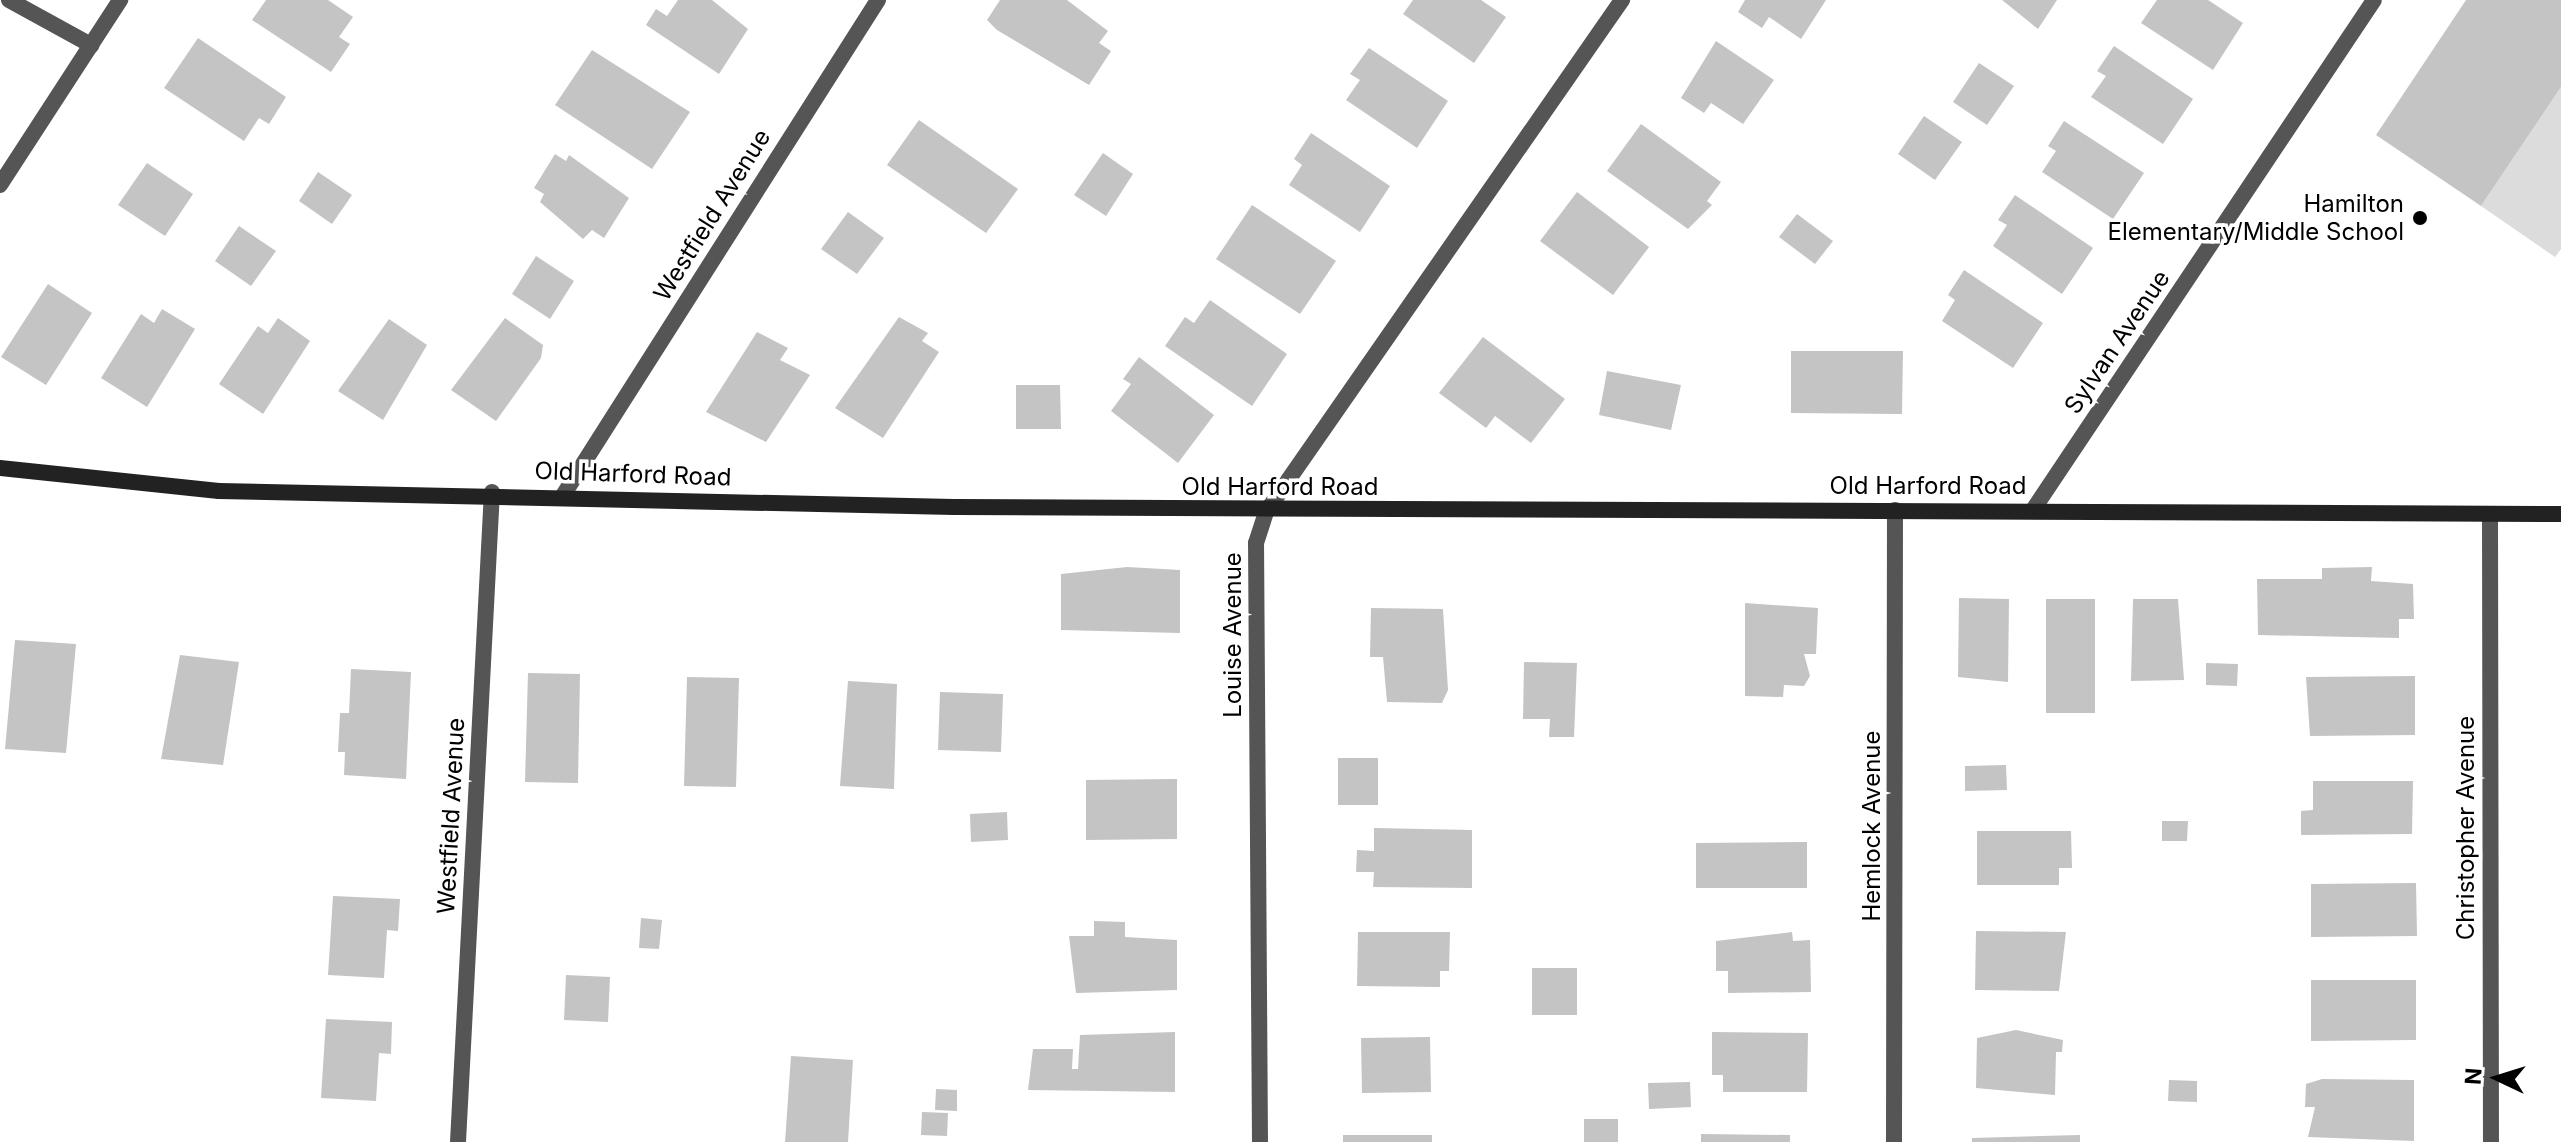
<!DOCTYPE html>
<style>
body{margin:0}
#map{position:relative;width:2561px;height:1142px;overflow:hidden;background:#fff;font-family:Inter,sans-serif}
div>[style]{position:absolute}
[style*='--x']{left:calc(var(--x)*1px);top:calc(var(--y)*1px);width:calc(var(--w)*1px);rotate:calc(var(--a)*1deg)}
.green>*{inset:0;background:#dcdcdc}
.building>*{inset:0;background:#c4c4c4}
.lane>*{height:16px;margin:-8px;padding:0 8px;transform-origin:8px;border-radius:8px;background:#555}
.street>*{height:16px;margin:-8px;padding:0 8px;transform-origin:8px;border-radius:8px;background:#555}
.secondary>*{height:16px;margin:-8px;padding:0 8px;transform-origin:8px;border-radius:8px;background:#222}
.dots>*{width:22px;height:22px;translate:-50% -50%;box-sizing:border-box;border:4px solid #fff;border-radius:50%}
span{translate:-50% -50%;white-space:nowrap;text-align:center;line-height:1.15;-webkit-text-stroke:7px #fff;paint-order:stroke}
.poi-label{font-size:24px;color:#000}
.right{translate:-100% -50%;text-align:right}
.street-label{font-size:24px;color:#000}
.north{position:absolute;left:2457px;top:1038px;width:80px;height:80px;-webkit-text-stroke:6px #fff;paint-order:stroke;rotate:274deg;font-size:22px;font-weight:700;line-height:32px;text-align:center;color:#000}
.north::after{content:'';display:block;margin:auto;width:28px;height:36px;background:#000;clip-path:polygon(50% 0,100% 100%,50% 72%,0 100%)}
</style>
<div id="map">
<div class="green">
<div style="clip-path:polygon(2561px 87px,2561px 249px,2555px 257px,2481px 206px)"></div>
</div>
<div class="building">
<div style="clip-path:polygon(266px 0,328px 0,353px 17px,339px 37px,350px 44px,331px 72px,252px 20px)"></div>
<div style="clip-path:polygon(678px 0,712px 0,748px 29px,719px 74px,646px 25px,656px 9px,667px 16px)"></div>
<div style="clip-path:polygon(1000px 0,1067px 0,1108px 31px,1099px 43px,1111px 51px,1089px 85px,997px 30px,987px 20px)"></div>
<div style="clip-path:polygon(1413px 0,1481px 0,1506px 17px,1474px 63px,1403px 14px)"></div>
<div style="clip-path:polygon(1745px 0,1826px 0,1801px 39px,1769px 17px,1762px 28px,1738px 12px)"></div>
<div style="clip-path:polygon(2002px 0,2057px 0,2038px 29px)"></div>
<div style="clip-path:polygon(2157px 0,2208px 0,2243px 23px,2213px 70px,2141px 23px)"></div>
<div style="clip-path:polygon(2466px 0,2561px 0,2561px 87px,2481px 206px,2376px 135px)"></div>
<div style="clip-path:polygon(198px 38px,286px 97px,269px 124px,259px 118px,244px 141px,164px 88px)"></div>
<div style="clip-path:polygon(1716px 41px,1774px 80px,1743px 124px,1711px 103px,1704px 113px,1681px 98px)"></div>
<div style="clip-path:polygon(2114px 46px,2193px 99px,2163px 144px,2091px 97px,2106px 76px,2097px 71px)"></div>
<div style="clip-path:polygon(1369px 48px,1448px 101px,1417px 148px,1346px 100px,1360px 80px,1350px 74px)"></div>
<div style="clip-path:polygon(592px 50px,690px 112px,652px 169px,555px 105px)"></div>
<div style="clip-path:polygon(1979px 63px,2014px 86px,1987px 125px,1953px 102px)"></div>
<div style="clip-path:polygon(1924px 116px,1962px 142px,1935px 180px,1898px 154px)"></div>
<div style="clip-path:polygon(919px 120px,1018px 189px,986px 233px,887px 165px)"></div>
<div style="clip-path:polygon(2064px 121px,2144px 173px,2113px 219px,2042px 172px,2056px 151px,2048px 146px)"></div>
<div style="clip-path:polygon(1641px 124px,1721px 182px,1707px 201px,1712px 205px,1688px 229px,1607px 171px)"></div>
<div style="clip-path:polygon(1311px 133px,1390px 186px,1360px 232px,1289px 185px,1302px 165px,1294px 159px)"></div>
<div style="clip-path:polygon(1103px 153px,1133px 174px,1106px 216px,1074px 195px)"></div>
<div style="clip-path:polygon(555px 154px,566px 161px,569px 155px,629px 198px,604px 238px,592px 230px,583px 239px,540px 202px,544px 194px,534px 188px)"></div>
<div style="clip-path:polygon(147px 163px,193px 194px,165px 236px,118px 205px)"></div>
<div style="clip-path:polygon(318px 172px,352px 195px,332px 224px,299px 201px)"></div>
<div style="clip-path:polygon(1577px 192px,1649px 247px,1613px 295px,1540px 241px)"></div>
<div style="clip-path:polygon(2015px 195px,2093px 248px,2062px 294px,1993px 246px,2007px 225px,1998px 220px)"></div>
<div style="clip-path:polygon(1252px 205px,1336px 261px,1300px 314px,1216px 259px)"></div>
<div style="clip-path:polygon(848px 212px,884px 238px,857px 274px,821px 249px)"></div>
<div style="clip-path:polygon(1797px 214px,1833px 241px,1815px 264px,1779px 237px)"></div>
<div style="clip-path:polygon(239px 226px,276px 251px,251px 286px,215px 261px)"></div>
<div style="clip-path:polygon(536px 256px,574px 281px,550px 319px,512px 294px)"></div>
<div style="clip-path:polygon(1964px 270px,2043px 323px,2013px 368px,1942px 321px,1955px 300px,1948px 295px)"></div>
<div style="clip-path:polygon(48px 284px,92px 313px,46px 385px,1px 357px)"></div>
<div style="clip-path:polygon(1210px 300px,1287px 354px,1252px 406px,1165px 346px,1185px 317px,1194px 323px)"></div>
<div style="clip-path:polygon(162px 309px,195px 329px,147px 407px,101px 378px,141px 314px,154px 323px)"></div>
<div style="clip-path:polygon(899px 317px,928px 333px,922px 341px,939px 352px,883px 438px,835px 408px)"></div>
<div style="clip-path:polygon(278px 318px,310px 341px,263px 414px,219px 384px,258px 326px,268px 333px)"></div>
<div style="clip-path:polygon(505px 318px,543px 345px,541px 358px,496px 421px,451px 390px)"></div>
<div style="clip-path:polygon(389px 319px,427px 345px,383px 420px,338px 391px)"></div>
<div style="clip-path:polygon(757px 332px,788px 348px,780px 360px,810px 375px,766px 442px,706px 412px)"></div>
<div style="clip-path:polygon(1483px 337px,1565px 399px,1531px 443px,1495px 416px,1486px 428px,1439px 393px)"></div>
<div style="clip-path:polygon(1791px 351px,1903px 351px,1902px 414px,1791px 413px)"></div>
<div style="clip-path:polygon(1139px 357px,1214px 415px,1178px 463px,1111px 411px,1131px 384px,1123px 379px)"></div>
<div style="clip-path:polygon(1607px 371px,1681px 385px,1671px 430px,1599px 415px)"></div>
<div style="clip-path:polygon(1016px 385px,1060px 385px,1061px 429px,1016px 429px)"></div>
<div style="clip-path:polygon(1127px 567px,1180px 570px,1180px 633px,1061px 630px,1061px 574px)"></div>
<div style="clip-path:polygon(2372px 567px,2371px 581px,2413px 584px,2414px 619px,2399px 619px,2399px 638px,2258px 635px,2257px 579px,2322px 579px,2322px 568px)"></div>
<div style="clip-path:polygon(1959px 598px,2009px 599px,2008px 682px,1958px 677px)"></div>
<div style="clip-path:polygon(2046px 599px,2095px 599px,2095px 713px,2046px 713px)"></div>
<div style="clip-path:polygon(2133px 599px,2178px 599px,2184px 680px,2131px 681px)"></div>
<div style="clip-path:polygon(1745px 603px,1818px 608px,1816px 654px,1804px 654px,1810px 676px,1804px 686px,1784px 685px,1783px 697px,1745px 696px)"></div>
<div style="clip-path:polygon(1371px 608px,1443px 609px,1448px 690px,1442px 703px,1387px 702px,1383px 657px,1370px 657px)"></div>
<div style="clip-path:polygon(15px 640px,76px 644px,66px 753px,5px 749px)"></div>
<div style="clip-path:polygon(180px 655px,239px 662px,223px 765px,161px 759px)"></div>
<div style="clip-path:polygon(1524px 662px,1577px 663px,1574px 737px,1549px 737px,1550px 719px,1523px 719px)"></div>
<div style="clip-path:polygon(2206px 663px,2238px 664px,2237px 686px,2206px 685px)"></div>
<div style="clip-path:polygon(351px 669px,411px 672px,406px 779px,344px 775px,345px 752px,338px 752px,340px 713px,349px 713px)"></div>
<div style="clip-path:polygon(528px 673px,580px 674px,578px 783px,525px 782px)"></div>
<div style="clip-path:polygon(2415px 676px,2415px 735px,2310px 736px,2306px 677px)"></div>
<div style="clip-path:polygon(687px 677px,739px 678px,736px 787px,684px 786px)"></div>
<div style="clip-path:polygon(848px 681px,897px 684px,894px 789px,840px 786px)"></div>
<div style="clip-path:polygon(940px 692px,1003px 694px,1001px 752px,938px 750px)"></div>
<div style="clip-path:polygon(1338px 758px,1378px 758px,1378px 805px,1338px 805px)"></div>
<div style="clip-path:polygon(2006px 765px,2007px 790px,1965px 791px,1965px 766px)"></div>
<div style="clip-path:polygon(1177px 779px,1177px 839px,1086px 840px,1086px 780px)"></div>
<div style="clip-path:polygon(2313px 781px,2413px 781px,2412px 834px,2301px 835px,2301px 811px,2313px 810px)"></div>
<div style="clip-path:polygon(1007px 812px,1008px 840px,971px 842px,970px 814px)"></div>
<div style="clip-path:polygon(2162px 821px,2188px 821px,2187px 841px,2162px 841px)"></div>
<div style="clip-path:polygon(1374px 828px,1472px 830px,1472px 888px,1373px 887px,1374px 872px,1356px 872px,1357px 850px,1374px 851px)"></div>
<div style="clip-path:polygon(1977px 831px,2071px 831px,2072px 868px,2059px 868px,2059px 885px,1977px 885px)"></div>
<div style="clip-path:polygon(1807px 842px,1807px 888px,1696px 888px,1696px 843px)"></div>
<div style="clip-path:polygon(2416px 883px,2417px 936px,2311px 937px,2311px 884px)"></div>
<div style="clip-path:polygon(333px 896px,400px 899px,398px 931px,387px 930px,384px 978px,328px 975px)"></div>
<div style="clip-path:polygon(641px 918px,662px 920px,659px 949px,639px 948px)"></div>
<div style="clip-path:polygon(1094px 921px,1125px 922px,1125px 937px,1177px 940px,1177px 990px,1076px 993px,1069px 936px,1094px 936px)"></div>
<div style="clip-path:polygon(1976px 931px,2066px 932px,2059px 991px,1975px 990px)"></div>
<div style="clip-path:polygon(1358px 932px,1450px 932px,1449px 971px,1440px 971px,1440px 987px,1357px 986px)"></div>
<div style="clip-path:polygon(1792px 932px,1793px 941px,1810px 940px,1811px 992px,1728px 993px,1728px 971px,1716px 971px,1716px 941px)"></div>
<div style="clip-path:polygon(1532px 968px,1577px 968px,1577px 1015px,1532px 1015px)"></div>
<div style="clip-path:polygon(566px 975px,610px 977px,608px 1022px,564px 1020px)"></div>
<div style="clip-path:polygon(2311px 980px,2416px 980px,2416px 1040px,2311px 1041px)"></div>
<div style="clip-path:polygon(326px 1019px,392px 1022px,391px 1054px,379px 1053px,376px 1101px,321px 1098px)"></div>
<div style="clip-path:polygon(2016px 1030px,2063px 1040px,2062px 1052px,2056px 1052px,2055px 1095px,1976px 1088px,1977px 1038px)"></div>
<div style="clip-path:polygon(1175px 1032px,1175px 1092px,1028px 1090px,1033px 1049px,1073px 1049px,1072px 1069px,1078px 1069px,1080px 1035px)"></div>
<div style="clip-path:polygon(1712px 1032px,1808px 1033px,1807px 1092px,1723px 1092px,1723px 1075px,1712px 1075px)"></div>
<div style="clip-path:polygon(1430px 1037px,1431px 1092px,1362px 1093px,1361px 1038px)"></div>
<div style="clip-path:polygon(791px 1056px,853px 1060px,848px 1142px,785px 1142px)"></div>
<div style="clip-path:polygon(2322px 1079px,2414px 1080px,2414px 1141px,2308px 1137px,2315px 1107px,2305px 1107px,2306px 1084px)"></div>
<div style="clip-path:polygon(2169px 1080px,2197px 1081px,2197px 1102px,2168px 1101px)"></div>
<div style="clip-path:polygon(1690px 1082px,1691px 1107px,1649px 1109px,1648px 1083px)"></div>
<div style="clip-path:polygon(936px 1089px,957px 1090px,957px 1111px,935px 1110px)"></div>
<div style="clip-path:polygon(922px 1112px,948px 1113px,947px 1136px,921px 1135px)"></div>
<div style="clip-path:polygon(1584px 1119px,1618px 1119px,1618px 1142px,1584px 1142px)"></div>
<div style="clip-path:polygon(1701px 1134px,1790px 1135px,1790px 1142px,1701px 1142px)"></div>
<div style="clip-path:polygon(1343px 1135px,1432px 1135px,1432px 1142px,1343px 1142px)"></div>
<div style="clip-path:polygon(2080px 1135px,2080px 1142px,1972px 1142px,1972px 1138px)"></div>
</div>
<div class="lane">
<div style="--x:9;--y:0;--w:94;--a:28.8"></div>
</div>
<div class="street">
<div style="--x:0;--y:185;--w:221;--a:-57"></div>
<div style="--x:562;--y:497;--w:589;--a:-57.55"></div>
<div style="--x:2033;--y:510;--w:613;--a:-56.23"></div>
<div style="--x:2490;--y:514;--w:628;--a:89.91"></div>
<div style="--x:458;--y:1142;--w:651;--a:-87.01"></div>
<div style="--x:1260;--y:1142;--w:599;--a:-90.38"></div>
<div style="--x:1256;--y:543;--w:33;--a:-72"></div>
<div style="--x:1266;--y:512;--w:624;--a:-55.19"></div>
<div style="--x:1894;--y:1142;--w:632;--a:-89.91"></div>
</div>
<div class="secondary">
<div style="--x:0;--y:468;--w:220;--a:6"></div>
<div style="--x:219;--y:491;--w:735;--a:1.25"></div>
<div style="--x:954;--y:507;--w:1607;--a:0.25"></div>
</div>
<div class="dots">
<div style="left:2420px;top:218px;background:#000"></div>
</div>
<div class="poi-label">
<span class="right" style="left:2404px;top:218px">Hamilton<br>Elementary/Middle School</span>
</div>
<div class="street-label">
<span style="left:712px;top:215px;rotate:-58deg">Westfield Avenue</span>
<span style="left:2117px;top:342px;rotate:-56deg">Sylvan Avenue</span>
<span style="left:633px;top:474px;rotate:2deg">Old Harford Road</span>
<span style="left:1928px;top:486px">Old Harford Road</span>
<span style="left:1280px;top:487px">Old Harford Road</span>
<span style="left:1233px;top:635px;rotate:-90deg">Louise Avenue</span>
<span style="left:451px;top:816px;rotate:-87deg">Westfield Avenue</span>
<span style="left:1872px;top:826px;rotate:-90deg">Hemlock Avenue</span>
<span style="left:2466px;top:828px;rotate:-90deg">Christopher Avenue</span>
</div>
<div class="north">N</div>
</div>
